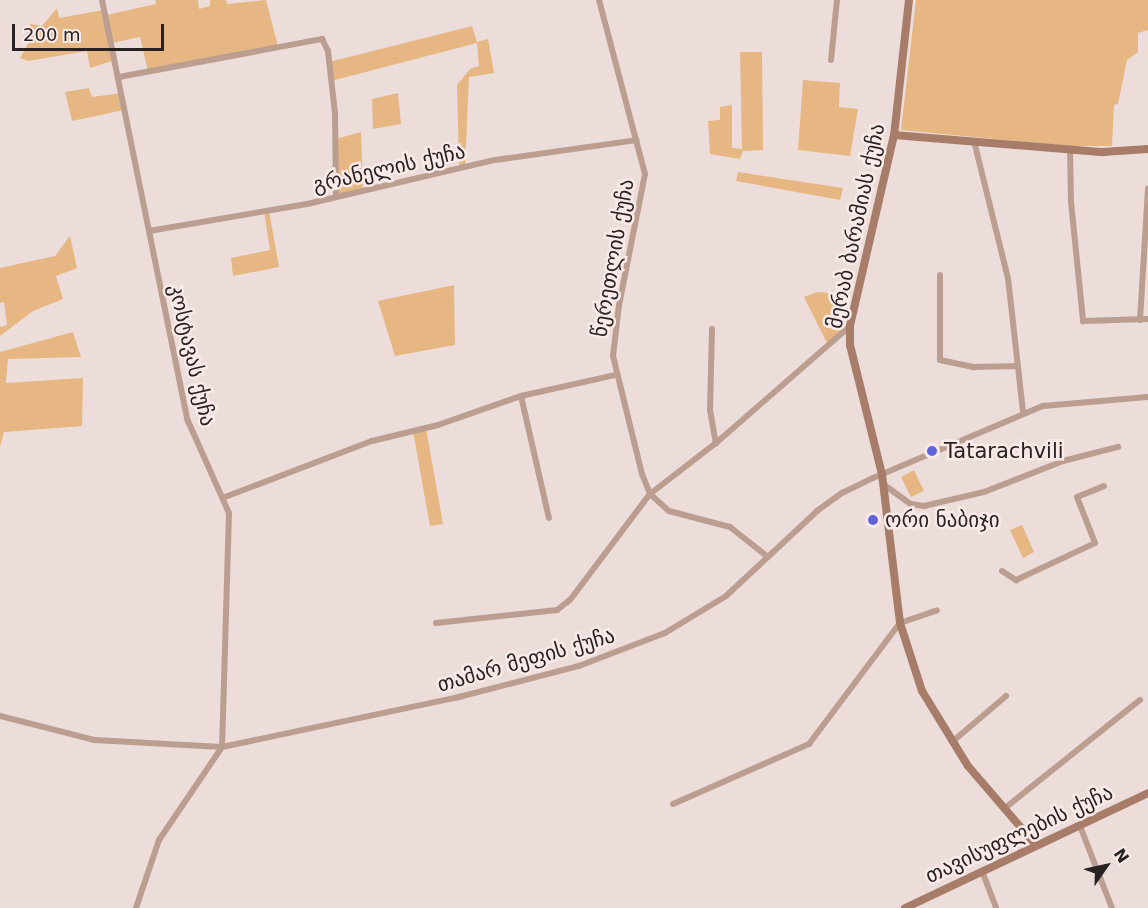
<!DOCTYPE html>
<meta charset="utf-8">
<style>
body{margin:0}
#map{position:relative;width:1148px;height:908px;overflow:hidden;background:#ecdddb;font-family:"DejaVu Sans","Noto Sans Georgian",sans-serif}
div>[style]{position:absolute}
[style*='--x']{left:calc(var(--x)*1px);top:calc(var(--y)*1px);width:calc(var(--w)*1px);rotate:calc(var(--a)*1deg)}
.green>*{inset:0;background:#e6b783}
.street>*{height:6px;margin:-3px;padding:0 3px;transform-origin:3px;border-radius:3px;background:#bb9e90}
.secondary>*{height:8px;margin:-4px;padding:0 4px;transform-origin:4px;border-radius:4px;background:#a77d69}
.dots>*{width:16px;height:16px;translate:-50% -50%;box-sizing:border-box;border:3px solid #f9eae8;border-radius:50%}
span{translate:-50% -50%;white-space:nowrap;text-align:center;line-height:1.15;-webkit-text-stroke:5px #f9eae8;paint-order:stroke}
.street-label{font-size:21px;color:#282222}
.poi-label{font-size:21px;color:#282222}
.left{translate:0 -50%;text-align:left}
.north{position:absolute;left:1076px;top:836px;width:60px;height:60px;-webkit-text-stroke:4px #f9eae8;paint-order:stroke;rotate:56deg;font-size:16px;font-weight:700;line-height:24px;text-align:center;color:#282222}
.north::after{content:'';display:block;margin:auto;width:21px;height:27px;background:#282222;clip-path:polygon(50% 0,100% 100%,50% 72%,0 100%)}
.scale{position:absolute;left:12px;top:24px;width:152px;height:27px;box-sizing:border-box;border:3px solid #282222;border-top:0;padding-left:8px;font-size:18px;line-height:21px;white-space:nowrap;color:#282222;-webkit-text-stroke:4px #f9eae8;paint-order:stroke}
</style>
<div id="map">
<div class="green">
<div style="clip-path:polygon(155px 0,198px 0,199px 9px,210px 6px,210px 0,226px 0,227px 4px,266px 0,278px 46px,148px 71px,140px 37px,112px 43px,115px 60px,90px 68px,87px 51px,28px 61px,20px 58px,28px 44px,27px 31px,31px 24px,42px 26px,57px 8px,59px 18px,104px 10px,106px 15px,156px 4px)"></div>
<div style="clip-path:polygon(916px 0,1148px 0,1148px 30px,1138px 33px,1138px 52px,1127px 60px,1118px 104px,1114px 105px,1112px 146px,1069px 146px,901px 130px)"></div>
<div style="clip-path:polygon(472px 26px,477px 42px,488px 39px,494px 73px,469px 77px,465px 167px,459px 168px,457px 85px,470px 69px,479px 66px,477px 43px,331px 81px,329px 62px)"></div>
<div style="clip-path:polygon(740px 52px,762px 52px,763px 150px,743px 151px,740px 159px,710px 154px,708px 121px,720px 120px,720px 107px,732px 105px,732px 148px,742px 149px)"></div>
<div style="clip-path:polygon(803px 80px,840px 83px,839px 107px,858px 109px,850px 156px,798px 150px)"></div>
<div style="clip-path:polygon(89px 88px,92px 97px,121px 93px,124px 110px,72px 121px,65px 92px)"></div>
<div style="clip-path:polygon(398px 93px,401px 124px,373px 129px,372px 99px)"></div>
<div style="clip-path:polygon(361px 132px,363px 191px,336px 197px,336px 139px)"></div>
<div style="clip-path:polygon(738px 172px,843px 188px,840px 200px,736px 181px)"></div>
<div style="clip-path:polygon(264px 211px,269px 211px,279px 267px,233px 276px,231px 258px,270px 250px)"></div>
<div style="clip-path:polygon(70px 236px,77px 268px,56px 276px,63px 299px,33px 311px,0 336px,0 327px,7px 325px,4px 302px,0 303px,0 268px,55px 256px)"></div>
<div style="clip-path:polygon(454px 285px,455px 345px,395px 356px,378px 301px)"></div>
<div style="clip-path:polygon(817px 292px,849px 294px,840px 334px,828px 345px,804px 297px)"></div>
<div style="clip-path:polygon(73px 332px,81px 357px,8px 359px,6px 383px,83px 378px,82px 426px,4px 432px,0 447px,0 352px)"></div>
<div style="clip-path:polygon(426px 428px,443px 524px,430px 526px,413px 431px)"></div>
<div style="clip-path:polygon(914px 470px,924px 491px,911px 497px,901px 477px)"></div>
<div style="clip-path:polygon(1022px 525px,1034px 552px,1023px 558px,1010px 530px)"></div>
</div>
<div class="street">
<div style="--x:102;--y:0;--w:430;--a:78.5"></div>
<div style="--x:188;--y:421;--w:101;--a:66"></div>
<div style="--x:229;--y:513;--w:234;--a:91.7"></div>
<div style="--x:222;--y:747;--w:112;--a:124.1"></div>
<div style="--x:159;--y:840;--w:72;--a:108.7"></div>
<div style="--x:599;--y:0;--w:180;--a:75.2"></div>
<div style="--x:645;--y:174;--w:134;--a:101.2"></div>
<div style="--x:619;--y:305;--w:51;--a:96.7"></div>
<div style="--x:613;--y:356;--w:122;--a:76.2"></div>
<div style="--x:642;--y:474;--w:22;--a:68"></div>
<div style="--x:650;--y:494;--w:25;--a:42"></div>
<div style="--x:669;--y:511;--w:63;--a:14.7"></div>
<div style="--x:730;--y:527;--w:48;--a:38.3"></div>
<div style="--x:831;--y:60;--w:60;--a:-84.3"></div>
<div style="--x:119;--y:77;--w:207;--a:-10.6"></div>
<div style="--x:322;--y:39;--w:13;--a:63"></div>
<div style="--x:328;--y:51;--w:62;--a:83.6"></div>
<div style="--x:335;--y:113;--w:84;--a:89.3"></div>
<div style="--x:974;--y:141;--w:141;--a:76.1"></div>
<div style="--x:1008;--y:278;--w:135;--a:83.6"></div>
<div style="--x:1070;--y:149;--w:53;--a:88.9"></div>
<div style="--x:1071;--y:202;--w:120;--a:84.2"></div>
<div style="--x:1083;--y:321;--w:65;--a:-1.8"></div>
<div style="--x:149;--y:231;--w:160;--a:-9.7"></div>
<div style="--x:307;--y:204;--w:193;--a:-13.2"></div>
<div style="--x:495;--y:160;--w:143;--a:-8"></div>
<div style="--x:940;--y:275;--w:85;--a:90"></div>
<div style="--x:940;--y:360;--w:35;--a:12"></div>
<div style="--x:974;--y:367;--w:44;--a:-1.3"></div>
<div style="--x:1140;--y:320;--w:132;--a:-86.5"></div>
<div style="--x:712;--y:329;--w:81;--a:91.4"></div>
<div style="--x:710;--y:410;--w:34;--a:80"></div>
<div style="--x:521;--y:396;--w:125;--a:77.1"></div>
<div style="--x:883;--y:484;--w:34;--a:36"></div>
<div style="--x:911;--y:504;--w:13;--a:9"></div>
<div style="--x:924;--y:506;--w:62;--a:-13.1"></div>
<div style="--x:984;--y:492;--w:85;--a:-21.4"></div>
<div style="--x:1063;--y:461;--w:57;--a:-14.3"></div>
<div style="--x:225;--y:497;--w:157;--a:-20.9"></div>
<div style="--x:372;--y:441;--w:68;--a:-13.6"></div>
<div style="--x:438;--y:425;--w:88;--a:-19.3"></div>
<div style="--x:521;--y:396;--w:96;--a:-12.6"></div>
<div style="--x:1002;--y:571;--w:17;--a:33"></div>
<div style="--x:1016;--y:580;--w:87;--a:-25.1"></div>
<div style="--x:1095;--y:543;--w:49;--a:-111.4"></div>
<div style="--x:1077;--y:497;--w:29;--a:-22"></div>
<div style="--x:436;--y:623;--w:122;--a:-6.1"></div>
<div style="--x:557;--y:610;--w:16;--a:-38"></div>
<div style="--x:570;--y:600;--w:133;--a:-53"></div>
<div style="--x:650;--y:494;--w:83;--a:-37.7"></div>
<div style="--x:716;--y:443;--w:178;--a:-41.1"></div>
<div style="--x:0;--y:716;--w:97;--a:14.3"></div>
<div style="--x:94;--y:740;--w:128;--a:3.1"></div>
<div style="--x:222;--y:747;--w:238;--a:-11.9"></div>
<div style="--x:455;--y:698;--w:128;--a:-14.5"></div>
<div style="--x:579;--y:666;--w:92;--a:-21"></div>
<div style="--x:665;--y:633;--w:71;--a:-31.2"></div>
<div style="--x:726;--y:596;--w:125;--a:-43"></div>
<div style="--x:817;--y:511;--w:31;--a:-36"></div>
<div style="--x:842;--y:493;--w:34;--a:-26"></div>
<div style="--x:873;--y:478;--w:185;--a:-23"></div>
<div style="--x:1043;--y:406;--w:105;--a:-4.9"></div>
<div style="--x:952;--y:742;--w:71;--a:-40.4"></div>
<div style="--x:673;--y:804;--w:149;--a:-23.8"></div>
<div style="--x:809;--y:744;--w:151;--a:-53.1"></div>
<div style="--x:900;--y:623;--w:39;--a:-19"></div>
<div style="--x:1005;--y:808;--w:173;--a:-38.7"></div>
<div style="--x:1080;--y:826;--w:88;--a:68.7"></div>
<div style="--x:982;--y:871;--w:40;--a:69"></div>
</div>
<div class="secondary">
<div style="--x:909;--y:0;--w:136;--a:96.3"></div>
<div style="--x:894;--y:135;--w:196;--a:103"></div>
<div style="--x:850;--y:326;--w:19;--a:90"></div>
<div style="--x:850;--y:345;--w:133;--a:76.1"></div>
<div style="--x:882;--y:474;--w:150;--a:83.1"></div>
<div style="--x:900;--y:623;--w:71;--a:72.1"></div>
<div style="--x:922;--y:691;--w:88;--a:58.5"></div>
<div style="--x:968;--y:766;--w:104;--a:49.3"></div>
<div style="--x:894;--y:135;--w:210;--a:4.7"></div>
<div style="--x:1103;--y:152;--w:45;--a:-3.8"></div>
<div style="--x:905;--y:908;--w:269;--a:-25.3"></div>
</div>
<div class="dots">
<div style="left:932px;top:451px;background:#5f63dc"></div>
<div style="left:873px;top:520px;background:#5f63dc"></div>
</div>
<div class="street-label">
<span style="left:389px;top:168px;rotate:-13deg">გრანელის ქუჩა</span>
<span style="left:856px;top:226px;rotate:-78deg">მერაბ ბარამიას ქუჩა</span>
<span style="left:613px;top:258px;rotate:-80deg">წერეთლის ქუჩა</span>
<span style="left:192px;top:355px;rotate:77deg">კოსტავას ქუჩა</span>
<span style="left:526px;top:660px;rotate:-16deg">თამარ მეფის ქუჩა</span>
<span style="left:1019px;top:834px;rotate:-25deg">თავისუფლების ქუჩა</span>
</div>
<div class="poi-label">
<span class="left" style="left:944px;top:451px">Tatarachvili</span>
<span class="left" style="left:885px;top:520px">ორი ნაბიჯი</span>
</div>
<div class="north">N</div>
<div class="scale">200 m</div>
</div>
